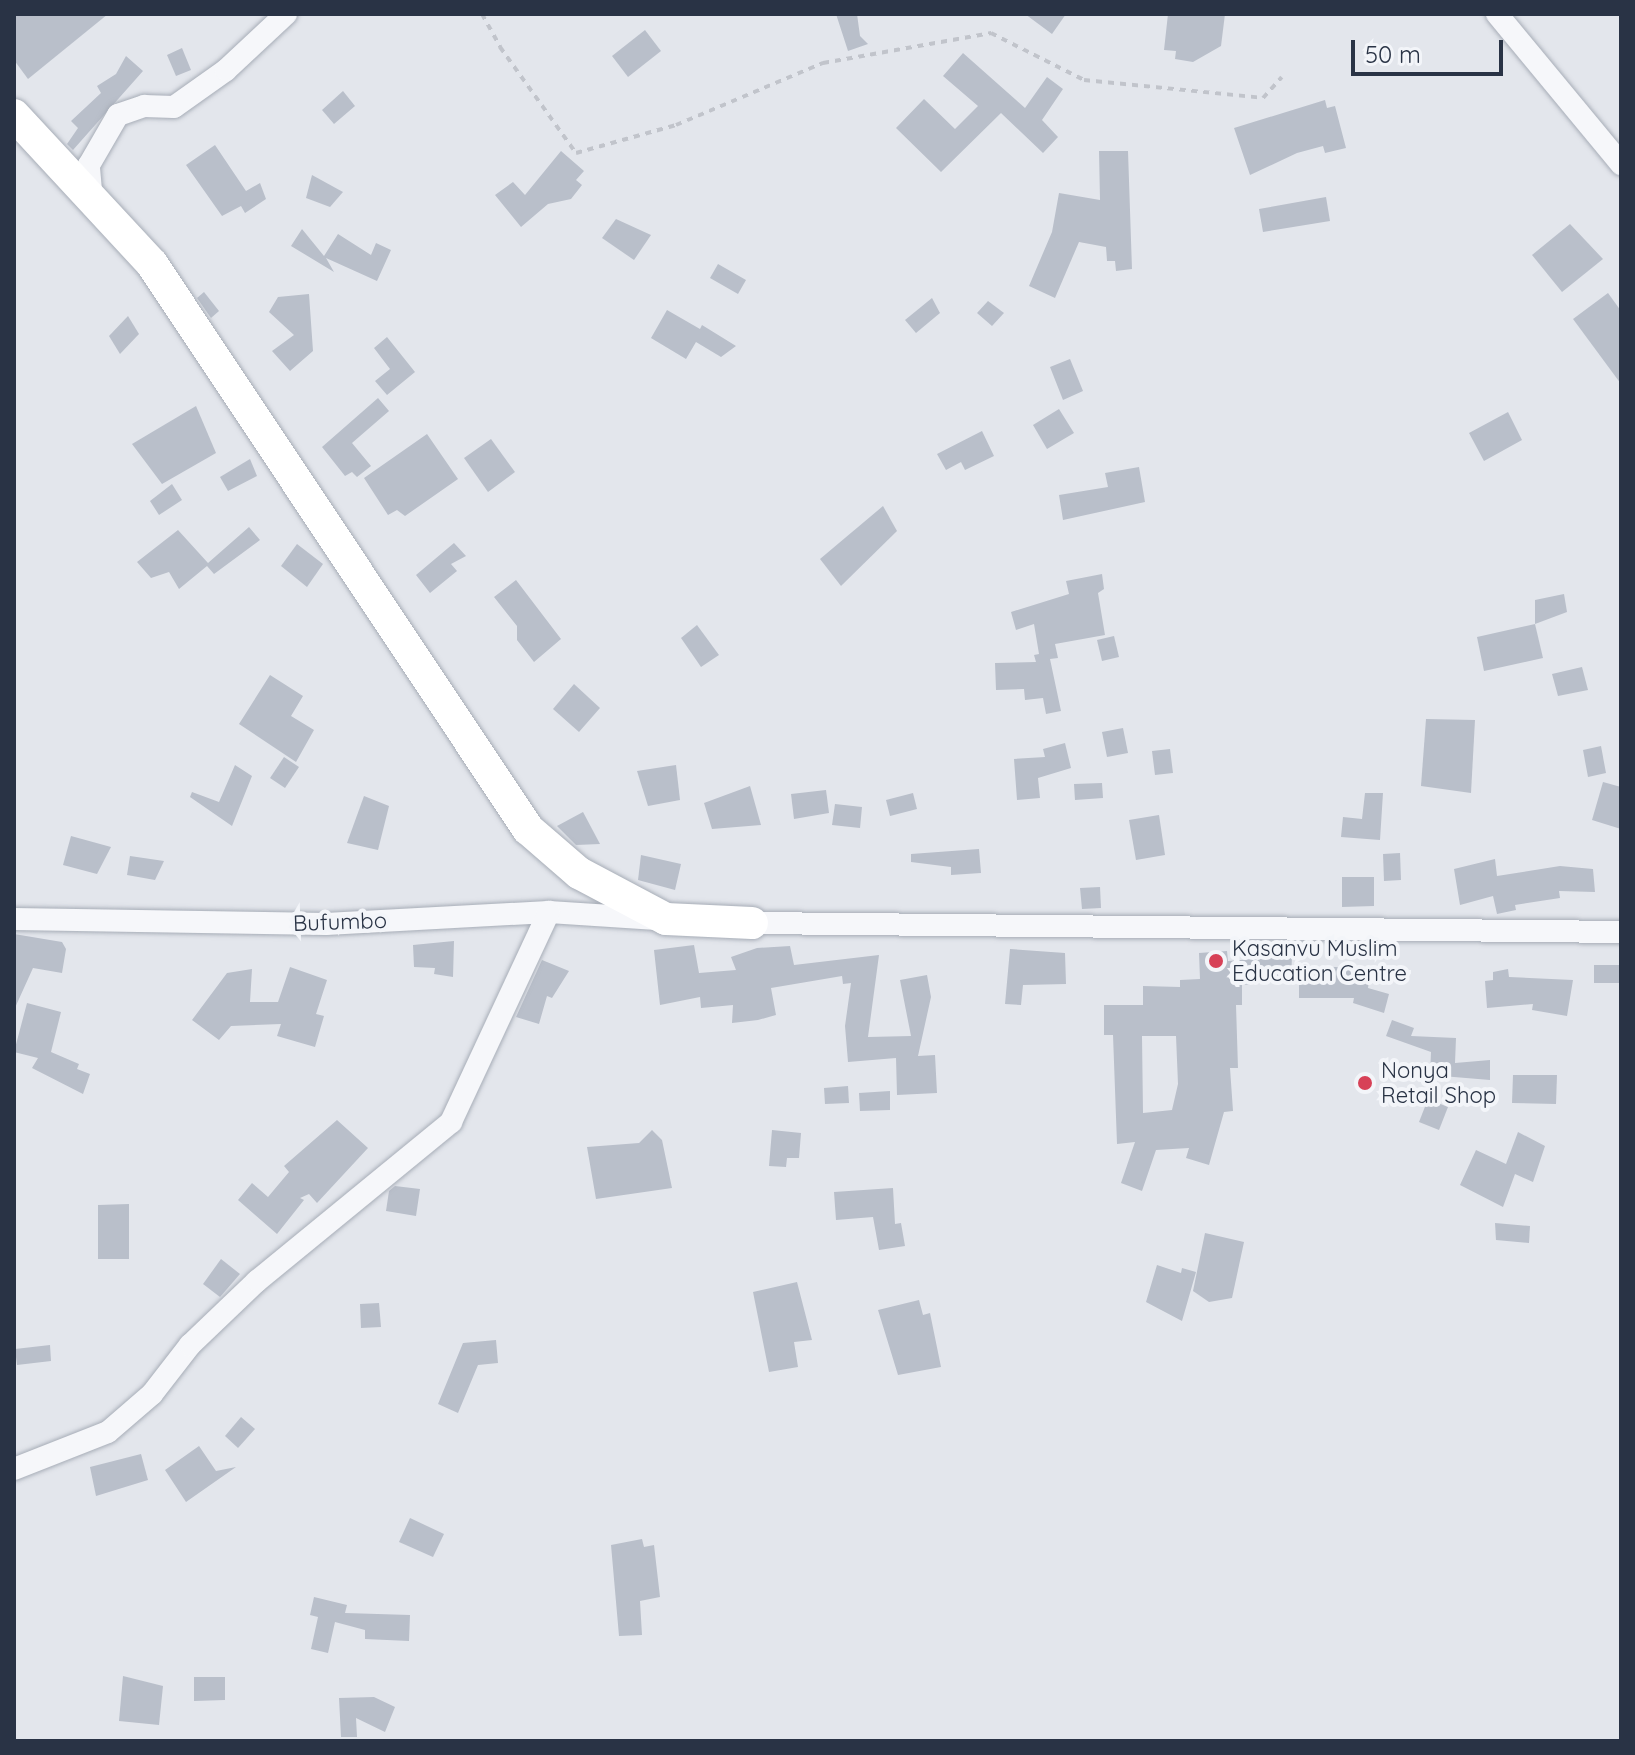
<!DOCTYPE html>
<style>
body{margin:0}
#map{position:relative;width:1635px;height:1755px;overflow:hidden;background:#e3e6ec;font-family:Quicksand,sans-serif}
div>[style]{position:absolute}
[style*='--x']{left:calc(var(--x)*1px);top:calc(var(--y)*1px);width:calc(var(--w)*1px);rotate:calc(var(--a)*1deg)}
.building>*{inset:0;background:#b9bfca}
.path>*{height:4px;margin-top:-2px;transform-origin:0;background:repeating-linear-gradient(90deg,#c1c4cb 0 6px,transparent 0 12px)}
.roads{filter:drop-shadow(0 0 2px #a7adb7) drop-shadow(0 0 2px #a7adb7)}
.street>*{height:22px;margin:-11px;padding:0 11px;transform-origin:11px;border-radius:11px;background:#f6f7fa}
.secondary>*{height:32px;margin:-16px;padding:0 16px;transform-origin:16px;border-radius:16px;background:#fff}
.dots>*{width:22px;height:22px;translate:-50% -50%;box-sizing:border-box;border:4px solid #f3f5f9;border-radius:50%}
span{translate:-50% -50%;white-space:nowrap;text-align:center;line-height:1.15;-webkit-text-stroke:8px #f3f5f9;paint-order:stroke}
.street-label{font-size:22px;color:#293345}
.poi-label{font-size:22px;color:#293345}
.left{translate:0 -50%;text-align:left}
.frame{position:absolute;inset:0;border:16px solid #293345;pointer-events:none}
.scale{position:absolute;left:1351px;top:40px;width:152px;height:36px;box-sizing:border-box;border:4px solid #293345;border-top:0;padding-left:10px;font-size:24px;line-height:28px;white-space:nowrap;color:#293345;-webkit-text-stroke:6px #f3f5f9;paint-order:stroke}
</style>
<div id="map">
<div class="building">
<div style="clip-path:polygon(14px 14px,108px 14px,28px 79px,14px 60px)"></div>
<div style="clip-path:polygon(836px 14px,857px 14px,860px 36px,868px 44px,848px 51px)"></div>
<div style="clip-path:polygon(1025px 14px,1066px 14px,1052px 34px)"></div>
<div style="clip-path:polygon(1168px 14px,1225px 14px,1221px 46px,1193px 62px,1175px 59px,1176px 51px,1164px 50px)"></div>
<div style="clip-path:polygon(645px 30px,661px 51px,628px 77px,612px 56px)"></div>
<div style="clip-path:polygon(182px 48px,191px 70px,176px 76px,167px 55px)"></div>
<div style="clip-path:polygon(963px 53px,1025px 108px,1047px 77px,1063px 89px,1042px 120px,1058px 137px,1043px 153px,1001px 113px,941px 172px,896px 128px,924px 99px,955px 129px,978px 106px,943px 76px)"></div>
<div style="clip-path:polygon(126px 56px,143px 71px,73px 150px,67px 144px,78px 128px,71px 121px,101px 93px,97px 86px,116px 74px)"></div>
<div style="clip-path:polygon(343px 91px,355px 106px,334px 124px,322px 110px)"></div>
<div style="clip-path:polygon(1325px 100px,1327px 108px,1335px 106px,1346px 148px,1325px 153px,1323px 146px,1297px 153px,1250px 175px,1234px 128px)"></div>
<div style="clip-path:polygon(215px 145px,246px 191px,260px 183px,266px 199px,245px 213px,241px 206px,222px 216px,186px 165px)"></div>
<div style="clip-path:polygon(561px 151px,584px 171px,576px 180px,582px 185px,571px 199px,548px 204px,521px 227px,495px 195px,513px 182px,525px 195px)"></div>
<div style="clip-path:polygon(1099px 151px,1128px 151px,1132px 269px,1116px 271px,1115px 261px,1107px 261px,1106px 247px,1079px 242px,1055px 298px,1029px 286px,1052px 232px,1059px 193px,1100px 200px)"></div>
<div style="clip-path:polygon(312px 175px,343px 192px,330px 207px,306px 198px)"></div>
<div style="clip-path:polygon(1326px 197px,1330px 221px,1263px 232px,1259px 209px)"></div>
<div style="clip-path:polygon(616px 219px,651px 235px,634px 260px,602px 238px)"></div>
<div style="clip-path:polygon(1570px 224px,1603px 259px,1562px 292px,1532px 255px)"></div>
<div style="clip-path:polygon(302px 229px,324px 256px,338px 234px,371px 255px,376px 243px,391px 250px,377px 281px,326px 258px,334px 272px,291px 246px)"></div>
<div style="clip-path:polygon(718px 264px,746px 280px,738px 294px,710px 278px)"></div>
<div style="clip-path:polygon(204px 292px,219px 311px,211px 318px,197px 298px)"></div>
<div style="clip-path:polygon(1608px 293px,1621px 311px,1621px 384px,1573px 319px)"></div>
<div style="clip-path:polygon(309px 294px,313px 351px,290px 371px,272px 351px,294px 335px,269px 312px,278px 297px)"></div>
<div style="clip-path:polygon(932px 298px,940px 313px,916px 333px,905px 320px)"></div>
<div style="clip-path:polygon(988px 301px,1004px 313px,992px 326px,977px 313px)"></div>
<div style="clip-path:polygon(667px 310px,700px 329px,702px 325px,736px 346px,721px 357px,696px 342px,686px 359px,651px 338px)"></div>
<div style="clip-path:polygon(128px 316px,139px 334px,120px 354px,109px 336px)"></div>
<div style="clip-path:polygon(387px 337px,415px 372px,387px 395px,375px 381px,390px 369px,374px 348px)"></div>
<div style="clip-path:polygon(1070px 359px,1083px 391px,1063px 400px,1050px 367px)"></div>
<div style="clip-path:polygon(378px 398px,389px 411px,352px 443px,371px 466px,357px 477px,352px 472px,345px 476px,322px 447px)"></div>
<div style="clip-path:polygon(196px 406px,216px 453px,162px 484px,132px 444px)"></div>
<div style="clip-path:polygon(1059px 409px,1074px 433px,1047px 449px,1033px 425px)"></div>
<div style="clip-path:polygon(1508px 412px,1522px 440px,1484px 461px,1469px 433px)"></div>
<div style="clip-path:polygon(982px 431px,994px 456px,965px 470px,961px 462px,946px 470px,937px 454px)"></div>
<div style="clip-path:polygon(427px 434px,458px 479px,405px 516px,397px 510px,388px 515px,364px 478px)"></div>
<div style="clip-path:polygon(491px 439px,515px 472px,488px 492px,464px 458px)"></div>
<div style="clip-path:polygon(250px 459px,257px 476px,228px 491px,220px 477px)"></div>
<div style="clip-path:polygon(1139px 467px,1145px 502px,1063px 520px,1059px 495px,1108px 487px,1105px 473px)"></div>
<div style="clip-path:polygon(172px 484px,182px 500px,159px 515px,150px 501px)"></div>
<div style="clip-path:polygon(883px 506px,897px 531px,841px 586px,820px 559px)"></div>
<div style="clip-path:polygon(249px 527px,260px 540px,214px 574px,207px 566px,179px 589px,169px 572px,151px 578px,137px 562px,178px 530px,208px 563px)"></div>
<div style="clip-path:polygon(454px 543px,466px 556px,451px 564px,457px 571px,430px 593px,416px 575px)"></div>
<div style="clip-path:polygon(297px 544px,323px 564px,307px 587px,281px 566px)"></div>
<div style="clip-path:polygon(1102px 574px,1104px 589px,1098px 593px,1105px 635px,1055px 644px,1058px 658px,1050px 659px,1061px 711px,1046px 714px,1043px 698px,1025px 700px,1024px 689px,996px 690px,995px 663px,1036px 662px,1034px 655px,1039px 654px,1034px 624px,1016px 630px,1011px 612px,1069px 594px,1066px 581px)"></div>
<div style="clip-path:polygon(516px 580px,561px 639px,534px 662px,517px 640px,517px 626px,494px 597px)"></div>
<div style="clip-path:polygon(1564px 594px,1567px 612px,1535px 624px,1535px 600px)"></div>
<div style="clip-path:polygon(1535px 624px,1543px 658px,1484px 671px,1477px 637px)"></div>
<div style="clip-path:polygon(697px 625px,719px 655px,701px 667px,681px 638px)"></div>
<div style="clip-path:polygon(1114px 636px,1119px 657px,1102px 661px,1097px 640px)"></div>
<div style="clip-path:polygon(1582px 667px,1588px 690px,1558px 696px,1552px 674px)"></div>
<div style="clip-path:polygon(270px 675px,303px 696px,291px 716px,314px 730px,296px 762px,239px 724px)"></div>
<div style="clip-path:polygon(574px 684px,600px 708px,579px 732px,553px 709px)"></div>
<div style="clip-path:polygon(1426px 719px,1475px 720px,1471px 793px,1421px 786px)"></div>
<div style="clip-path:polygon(1123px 728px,1128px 753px,1107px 757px,1102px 732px)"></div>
<div style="clip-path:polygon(1065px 743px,1071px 768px,1038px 778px,1040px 798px,1017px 800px,1014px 759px,1045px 757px,1043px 749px)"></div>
<div style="clip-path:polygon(1601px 746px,1606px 773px,1588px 777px,1583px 750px)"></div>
<div style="clip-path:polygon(1170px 749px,1173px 773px,1155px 775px,1152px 751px)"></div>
<div style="clip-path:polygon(284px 757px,299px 767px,285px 788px,270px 778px)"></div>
<div style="clip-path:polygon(235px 765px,252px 776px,232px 826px,190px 797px,192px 792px,219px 802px)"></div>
<div style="clip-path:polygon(676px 765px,680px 800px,648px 806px,637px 771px)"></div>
<div style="clip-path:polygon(1603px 782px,1621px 787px,1621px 829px,1592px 820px)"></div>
<div style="clip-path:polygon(1102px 783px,1103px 798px,1075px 800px,1074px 784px)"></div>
<div style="clip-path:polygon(750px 786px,761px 825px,712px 829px,704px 803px)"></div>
<div style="clip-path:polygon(826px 790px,829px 813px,794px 819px,791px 794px)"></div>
<div style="clip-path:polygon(913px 793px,917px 809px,890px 816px,886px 800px)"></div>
<div style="clip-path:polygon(1365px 793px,1383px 793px,1380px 840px,1341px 837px,1343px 817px,1362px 819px)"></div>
<div style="clip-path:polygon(364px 796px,389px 806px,378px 850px,347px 843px)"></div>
<div style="clip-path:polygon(835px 804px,862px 807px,860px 828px,832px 825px)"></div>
<div style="clip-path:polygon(583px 812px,600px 844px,576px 845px,557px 826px)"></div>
<div style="clip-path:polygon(1159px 815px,1165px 855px,1136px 860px,1129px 820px)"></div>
<div style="clip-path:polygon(71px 836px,111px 847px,97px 874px,63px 865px)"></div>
<div style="clip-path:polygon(979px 849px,981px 873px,951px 875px,951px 867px,911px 862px,911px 854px)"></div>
<div style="clip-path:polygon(1400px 853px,1401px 880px,1384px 881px,1383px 854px)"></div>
<div style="clip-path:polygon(641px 855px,681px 864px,675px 890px,638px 880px)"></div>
<div style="clip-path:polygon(130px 856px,164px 861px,155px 880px,127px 875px)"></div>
<div style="clip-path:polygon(1495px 859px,1497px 876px,1560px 866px,1593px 869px,1595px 892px,1559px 891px,1560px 898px,1515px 905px,1516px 910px,1497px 914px,1493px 896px,1460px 905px,1454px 869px)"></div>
<div style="clip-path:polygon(1342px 877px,1374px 877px,1374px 906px,1342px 907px)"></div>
<div style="clip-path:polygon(1100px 887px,1101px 908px,1082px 909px,1080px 888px)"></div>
<div style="clip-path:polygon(14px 934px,62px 942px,66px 949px,62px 973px,33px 968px,14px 1010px)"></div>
<div style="clip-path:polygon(454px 941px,453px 977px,434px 974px,435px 968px,414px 967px,413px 945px)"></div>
<div style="clip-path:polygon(694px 945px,699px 973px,736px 970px,731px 957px,757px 948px,790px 946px,794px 965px,879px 955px,868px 1037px,911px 1036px,900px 980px,927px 975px,931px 997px,918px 1056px,935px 1055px,937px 1093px,897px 1095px,896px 1058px,848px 1062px,845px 1026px,851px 983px,843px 984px,842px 976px,771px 988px,776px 1015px,758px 1020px,732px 1023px,733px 1005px,701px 1008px,700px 997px,660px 1005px,654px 950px)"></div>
<div style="clip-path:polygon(1010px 949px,1065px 953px,1066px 984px,1023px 985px,1021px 1005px,1005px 1004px)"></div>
<div style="clip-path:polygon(evenodd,1227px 951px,1228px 961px,1292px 956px,1291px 981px,1242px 985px,1242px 1005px,1236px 1005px,1238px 1068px,1230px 1068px,1233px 1111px,1224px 1112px,1209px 1165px,1186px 1158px,1189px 1148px,1156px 1150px,1142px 1191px,1121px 1183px,1135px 1142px,1117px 1144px,1113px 1035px,1104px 1035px,1104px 1005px,1143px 1005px,1143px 986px,1180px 987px,1180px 980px,1200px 979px,1199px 953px,1227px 951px,1142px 1036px,1176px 1036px,1178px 1084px,1172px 1110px,1143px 1113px,1142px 1036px)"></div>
<div style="clip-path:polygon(542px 960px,569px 971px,552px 998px,547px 996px,539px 1024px,516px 1017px)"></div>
<div style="clip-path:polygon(1594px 965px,1621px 965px,1621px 983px,1594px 983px)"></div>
<div style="clip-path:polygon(290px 967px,327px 980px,316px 1014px,324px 1016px,315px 1047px,277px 1036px,281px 1024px,231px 1026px,219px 1040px,192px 1020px,227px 973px,252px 969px,250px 1002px,278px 1002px)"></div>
<div style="clip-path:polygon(1336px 967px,1370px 973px,1368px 988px,1389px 994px,1384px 1013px,1353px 1003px,1354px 998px,1299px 998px,1299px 968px)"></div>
<div style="clip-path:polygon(1508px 969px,1509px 977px,1573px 980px,1567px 1016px,1532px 1010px,1533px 1004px,1487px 1008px,1485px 981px,1493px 980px,1493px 972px)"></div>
<div style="clip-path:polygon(27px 1003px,61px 1012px,51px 1052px,79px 1064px,77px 1069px,90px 1074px,83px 1094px,32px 1068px,38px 1058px,14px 1052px)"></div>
<div style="clip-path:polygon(1392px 1020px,1414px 1028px,1411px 1036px,1456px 1038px,1455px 1063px,1490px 1060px,1490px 1080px,1430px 1075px,1431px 1052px,1386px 1036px)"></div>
<div style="clip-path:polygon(1513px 1075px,1557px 1075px,1556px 1104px,1512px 1103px)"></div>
<div style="clip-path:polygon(848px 1086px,849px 1103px,825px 1104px,824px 1088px)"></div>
<div style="clip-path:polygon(890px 1091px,890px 1110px,860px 1111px,859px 1093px)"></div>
<div style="clip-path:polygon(1428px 1099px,1448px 1107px,1439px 1130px,1419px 1122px)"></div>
<div style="clip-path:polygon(337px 1120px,368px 1148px,317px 1203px,309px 1194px,300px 1198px,304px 1200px,277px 1234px,238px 1200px,252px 1183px,268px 1197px,289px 1172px,284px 1166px)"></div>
<div style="clip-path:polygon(652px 1130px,662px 1140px,672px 1188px,596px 1199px,587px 1147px,639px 1143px)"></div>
<div style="clip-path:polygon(772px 1130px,801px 1133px,799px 1158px,787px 1158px,786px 1167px,769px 1166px)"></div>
<div style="clip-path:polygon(1518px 1132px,1545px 1146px,1533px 1182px,1515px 1174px,1503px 1207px,1460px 1185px,1476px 1150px,1506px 1164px)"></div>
<div style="clip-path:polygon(395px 1186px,420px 1189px,416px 1216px,386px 1211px,389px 1191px)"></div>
<div style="clip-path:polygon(893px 1188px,895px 1224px,901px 1223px,905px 1246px,879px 1250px,873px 1217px,836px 1220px,834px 1192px)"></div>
<div style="clip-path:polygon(129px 1204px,129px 1259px,98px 1259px,98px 1205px)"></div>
<div style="clip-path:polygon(1495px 1223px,1530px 1226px,1529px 1243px,1496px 1240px)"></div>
<div style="clip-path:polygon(1205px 1233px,1244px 1242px,1232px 1298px,1209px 1302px,1193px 1291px)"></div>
<div style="clip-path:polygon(221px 1259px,240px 1274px,220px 1297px,203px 1284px)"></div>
<div style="clip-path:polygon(1157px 1265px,1181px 1273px,1182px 1268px,1196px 1272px,1182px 1321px,1146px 1302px)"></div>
<div style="clip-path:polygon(797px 1282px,812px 1340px,794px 1342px,798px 1367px,769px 1372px,753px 1292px)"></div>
<div style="clip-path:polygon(919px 1300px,923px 1315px,930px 1313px,941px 1367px,898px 1375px,878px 1310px)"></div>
<div style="clip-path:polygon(379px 1303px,381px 1327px,361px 1328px,360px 1304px)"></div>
<div style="clip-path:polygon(496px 1340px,498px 1363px,478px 1365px,458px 1413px,438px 1404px,463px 1343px)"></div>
<div style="clip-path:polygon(50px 1345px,51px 1361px,17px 1365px,15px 1349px)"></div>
<div style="clip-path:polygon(241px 1417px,255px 1429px,238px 1448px,225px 1436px)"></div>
<div style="clip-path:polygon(199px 1446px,216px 1471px,236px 1467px,186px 1502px,165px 1470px)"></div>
<div style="clip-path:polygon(141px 1454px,148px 1480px,96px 1496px,90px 1467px)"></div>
<div style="clip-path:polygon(410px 1518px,444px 1534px,433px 1557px,399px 1542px)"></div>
<div style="clip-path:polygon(642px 1539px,644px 1547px,654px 1545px,660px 1597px,640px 1601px,642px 1635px,619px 1636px,611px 1545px)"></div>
<div style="clip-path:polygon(314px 1597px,347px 1605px,345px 1613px,410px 1615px,409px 1641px,365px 1639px,365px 1630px,335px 1622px,328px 1653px,311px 1649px,318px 1617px,310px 1615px)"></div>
<div style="clip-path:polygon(123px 1676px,163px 1686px,159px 1725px,119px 1721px)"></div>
<div style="clip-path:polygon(194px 1677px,225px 1677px,225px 1700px,194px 1701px)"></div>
<div style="clip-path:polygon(374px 1697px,395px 1707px,385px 1732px,356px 1718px,357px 1737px,341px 1737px,339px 1698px)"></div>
</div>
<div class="path">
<div style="--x:482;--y:14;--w:38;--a:61"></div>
<div style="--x:500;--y:47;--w:130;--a:54.4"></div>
<div style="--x:576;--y:153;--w:104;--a:-15.6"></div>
<div style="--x:676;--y:125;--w:160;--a:-22.9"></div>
<div style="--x:823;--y:63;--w:171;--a:-10.1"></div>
<div style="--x:991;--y:33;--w:104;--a:26.8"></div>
<div style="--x:1084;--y:80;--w:180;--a:5.7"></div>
<div style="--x:1263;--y:98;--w:28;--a:-48"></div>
</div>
<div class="roads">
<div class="street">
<div style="--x:1497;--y:14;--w:195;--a:50.4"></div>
<div style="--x:92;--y:202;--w:37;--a:-95"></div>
<div style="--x:89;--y:165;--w:58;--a:-59.9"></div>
<div style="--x:118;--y:115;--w:28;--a:-19"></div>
<div style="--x:144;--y:106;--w:30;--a:2"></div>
<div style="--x:174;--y:107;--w:64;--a:-35.4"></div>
<div style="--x:226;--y:70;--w:82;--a:-43"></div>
<div style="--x:14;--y:919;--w:312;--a:0.9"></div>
<div style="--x:326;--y:924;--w:223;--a:-3.1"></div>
<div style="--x:549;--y:912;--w:108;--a:3.7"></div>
<div style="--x:752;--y:923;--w:869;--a:0.59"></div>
<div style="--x:14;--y:1469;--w:101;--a:-21.5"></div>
<div style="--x:108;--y:1432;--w:58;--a:-40.8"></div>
<div style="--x:152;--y:1394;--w:62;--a:-52.2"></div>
<div style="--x:190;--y:1345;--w:93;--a:-43.7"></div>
<div style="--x:257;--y:1281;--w:251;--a:-39.3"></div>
<div style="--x:451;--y:1122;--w:232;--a:-65"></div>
</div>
<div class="secondary">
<div style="--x:14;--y:115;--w:203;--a:47.2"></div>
<div style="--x:152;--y:264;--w:679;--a:56.36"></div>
<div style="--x:528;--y:829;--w:67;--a:40.8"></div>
<div style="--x:579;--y:873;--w:98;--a:27.9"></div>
<div style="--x:666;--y:919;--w:86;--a:2.7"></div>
</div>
</div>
<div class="dots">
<div style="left:1216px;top:961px;background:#d74157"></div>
<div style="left:1365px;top:1083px;background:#d74157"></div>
</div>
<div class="street-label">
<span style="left:340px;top:922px;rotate:-2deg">Bufumbo</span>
</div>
<div class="poi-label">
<span class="left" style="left:1232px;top:961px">Kasanvu Muslim<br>Education Centre</span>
<span class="left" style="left:1381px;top:1083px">Nonya<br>Retail Shop</span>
</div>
<div class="frame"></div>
<div class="scale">50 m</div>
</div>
